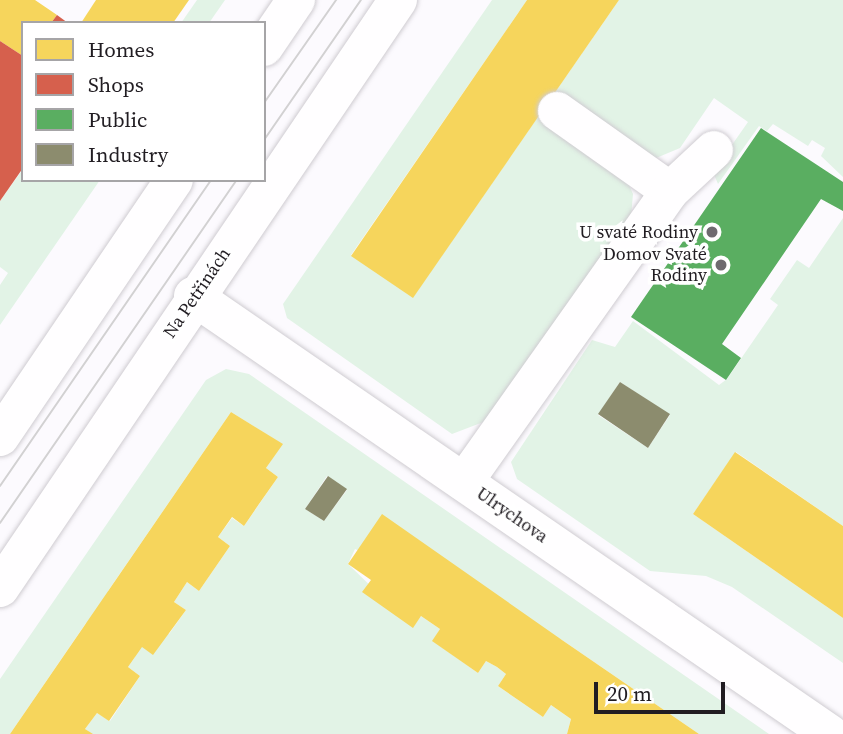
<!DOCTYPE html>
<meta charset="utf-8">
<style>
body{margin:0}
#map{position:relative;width:843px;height:734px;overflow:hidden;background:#fcfafe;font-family:"Source Serif 4",serif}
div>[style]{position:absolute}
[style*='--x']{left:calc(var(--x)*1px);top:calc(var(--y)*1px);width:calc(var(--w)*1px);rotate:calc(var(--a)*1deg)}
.green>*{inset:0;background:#e2f3e6}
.homes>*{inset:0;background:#f6d55c}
.shops>*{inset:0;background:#d6604d}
.public>*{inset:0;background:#5aae61}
.industry>*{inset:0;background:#8c8c6e}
.roads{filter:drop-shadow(0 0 2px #cfccd1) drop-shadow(0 0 2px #cfccd1)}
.minor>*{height:38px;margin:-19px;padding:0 19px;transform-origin:19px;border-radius:19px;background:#fffeff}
.tram>*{height:2px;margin:-1px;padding:0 1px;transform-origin:1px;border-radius:1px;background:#d2d1d2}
.dots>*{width:19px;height:19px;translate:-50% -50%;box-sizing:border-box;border:4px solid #fff;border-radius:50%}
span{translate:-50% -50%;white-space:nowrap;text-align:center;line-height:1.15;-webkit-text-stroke:7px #fff;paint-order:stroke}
.poi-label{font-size:18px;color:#211d22}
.right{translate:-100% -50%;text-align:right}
.street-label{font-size:18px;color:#211d22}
.legend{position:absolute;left:21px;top:21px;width:245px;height:161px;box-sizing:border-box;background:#fff;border:2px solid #a6a5a7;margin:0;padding:9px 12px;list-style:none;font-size:21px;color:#211d22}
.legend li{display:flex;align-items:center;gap:14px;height:35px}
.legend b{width:35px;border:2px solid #a6a5a7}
.scale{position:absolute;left:594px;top:682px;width:131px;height:32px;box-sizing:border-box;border:4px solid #211d22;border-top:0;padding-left:9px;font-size:21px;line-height:24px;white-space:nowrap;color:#211d22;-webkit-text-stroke:5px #fff;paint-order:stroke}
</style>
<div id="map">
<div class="green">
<div style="clip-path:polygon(197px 0,225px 0,209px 23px,181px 23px)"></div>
<div style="clip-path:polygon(492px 0,527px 0,351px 255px,413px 297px,619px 0,843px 0,843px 177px,821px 156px,825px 148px,812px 140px,808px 146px,773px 124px,767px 131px,759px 126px,718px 184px,713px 172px,748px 122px,714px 98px,680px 148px,623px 172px,633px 194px,631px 217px,486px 421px,452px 434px,287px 318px,283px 304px)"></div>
<div style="clip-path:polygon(23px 169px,23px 180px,100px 180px,0 325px,0 285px,8px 273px,0 267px,0 201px)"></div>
<div style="clip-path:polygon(evenodd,843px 218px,843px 526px,736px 452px,693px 514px,843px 618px,843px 663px,732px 587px,706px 576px,650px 571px,517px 479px,511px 462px,592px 340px,615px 347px,633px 321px,719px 385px,727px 379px,778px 305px,770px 299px,797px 260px,809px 268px,843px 218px,620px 382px,670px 415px,648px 448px,598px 415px,620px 382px)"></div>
<div style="clip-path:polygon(evenodd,226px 369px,249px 374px,769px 734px,699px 734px,562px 640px,355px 549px,348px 564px,413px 627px,421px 616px,440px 629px,433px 641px,478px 673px,486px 661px,497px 667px,506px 674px,498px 686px,543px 717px,551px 705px,571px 719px,567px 734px,92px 734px,85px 729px,97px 713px,110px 721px,140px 676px,128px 667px,135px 657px,86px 623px,10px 734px,0 734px,0 679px,206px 380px,226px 369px,231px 412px,282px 444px,266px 468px,278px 477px,244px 526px,232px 518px,218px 537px,230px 546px,199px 591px,187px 582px,174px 602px,186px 610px,169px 634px,108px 591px,231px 412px,226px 369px,327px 476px,347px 490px,324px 521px,305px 509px,327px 476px)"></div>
</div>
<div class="homes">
<div style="clip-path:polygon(0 0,35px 0,57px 15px,51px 23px,23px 23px,23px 56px,0 41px)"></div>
<div style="clip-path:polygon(96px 0,189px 0,173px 23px,81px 23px)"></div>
<div style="clip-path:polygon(527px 0,619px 0,413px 298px,351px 256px)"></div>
<div style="clip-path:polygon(231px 412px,283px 444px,266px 468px,278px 477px,259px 504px,244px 526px,232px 517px,218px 537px,230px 546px,199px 591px,187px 582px,174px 602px,186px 610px,153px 655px,142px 647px,128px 667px,140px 676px,109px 721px,97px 713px,85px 729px,93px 734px,10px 734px)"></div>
<div style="clip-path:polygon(735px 452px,843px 526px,843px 618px,693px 514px)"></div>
<div style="clip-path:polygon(382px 514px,562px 640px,699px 734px,567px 734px,571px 719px,551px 705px,543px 717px,498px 686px,506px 674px,497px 667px,486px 661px,478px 673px,432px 641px,440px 629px,421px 616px,413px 628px,362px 592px,371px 580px,348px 564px)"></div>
</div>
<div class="shops">
<div style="clip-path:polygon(57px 15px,68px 23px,51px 23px)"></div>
<div style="clip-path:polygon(0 41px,23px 56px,23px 168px,0 201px)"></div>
</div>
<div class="public">
<div style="clip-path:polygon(761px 128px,843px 182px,843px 211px,821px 199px,722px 344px,741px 358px,726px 380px,631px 317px)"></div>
</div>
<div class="industry">
<div style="clip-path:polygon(620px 382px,670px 414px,648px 448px,598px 414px)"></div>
<div style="clip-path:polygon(328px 476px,347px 489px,324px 521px,305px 509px)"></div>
</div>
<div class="roads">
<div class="minor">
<div style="--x:264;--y:47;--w:57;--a:-55.8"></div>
<div style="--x:557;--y:111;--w:138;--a:35.3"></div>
<div style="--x:193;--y:296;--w:773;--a:34.51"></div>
<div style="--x:0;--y:437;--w:310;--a:-55.9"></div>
<div style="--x:464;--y:482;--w:357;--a:-54.7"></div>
<div style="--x:670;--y:191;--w:60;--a:-43"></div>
<div style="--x:0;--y:588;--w:710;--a:-55.91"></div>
</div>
</div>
<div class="tram">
<div style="--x:264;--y:103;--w:126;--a:-55"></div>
<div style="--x:264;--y:140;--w:170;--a:-55.3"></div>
<div style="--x:0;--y:486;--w:372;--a:-55.4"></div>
<div style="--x:0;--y:523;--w:417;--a:-55.4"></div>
</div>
<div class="dots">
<div style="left:712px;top:232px;background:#6e6a6f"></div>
<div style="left:721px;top:265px;background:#6e6a6f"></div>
</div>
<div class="poi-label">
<span class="right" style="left:698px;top:232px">U svaté Rodiny</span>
<span class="right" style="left:707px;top:265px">Domov Svaté<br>Rodiny</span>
</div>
<div class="street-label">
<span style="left:197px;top:293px;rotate:-56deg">Na Petřinách</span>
<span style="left:512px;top:515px;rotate:35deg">Ulrychova</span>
</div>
<ul class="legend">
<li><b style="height:19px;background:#f6d55c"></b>Homes</li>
<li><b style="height:19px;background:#d6604d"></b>Shops</li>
<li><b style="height:19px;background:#5aae61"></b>Public</li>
<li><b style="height:19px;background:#8c8c6e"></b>Industry</li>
</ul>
<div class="scale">20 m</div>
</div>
